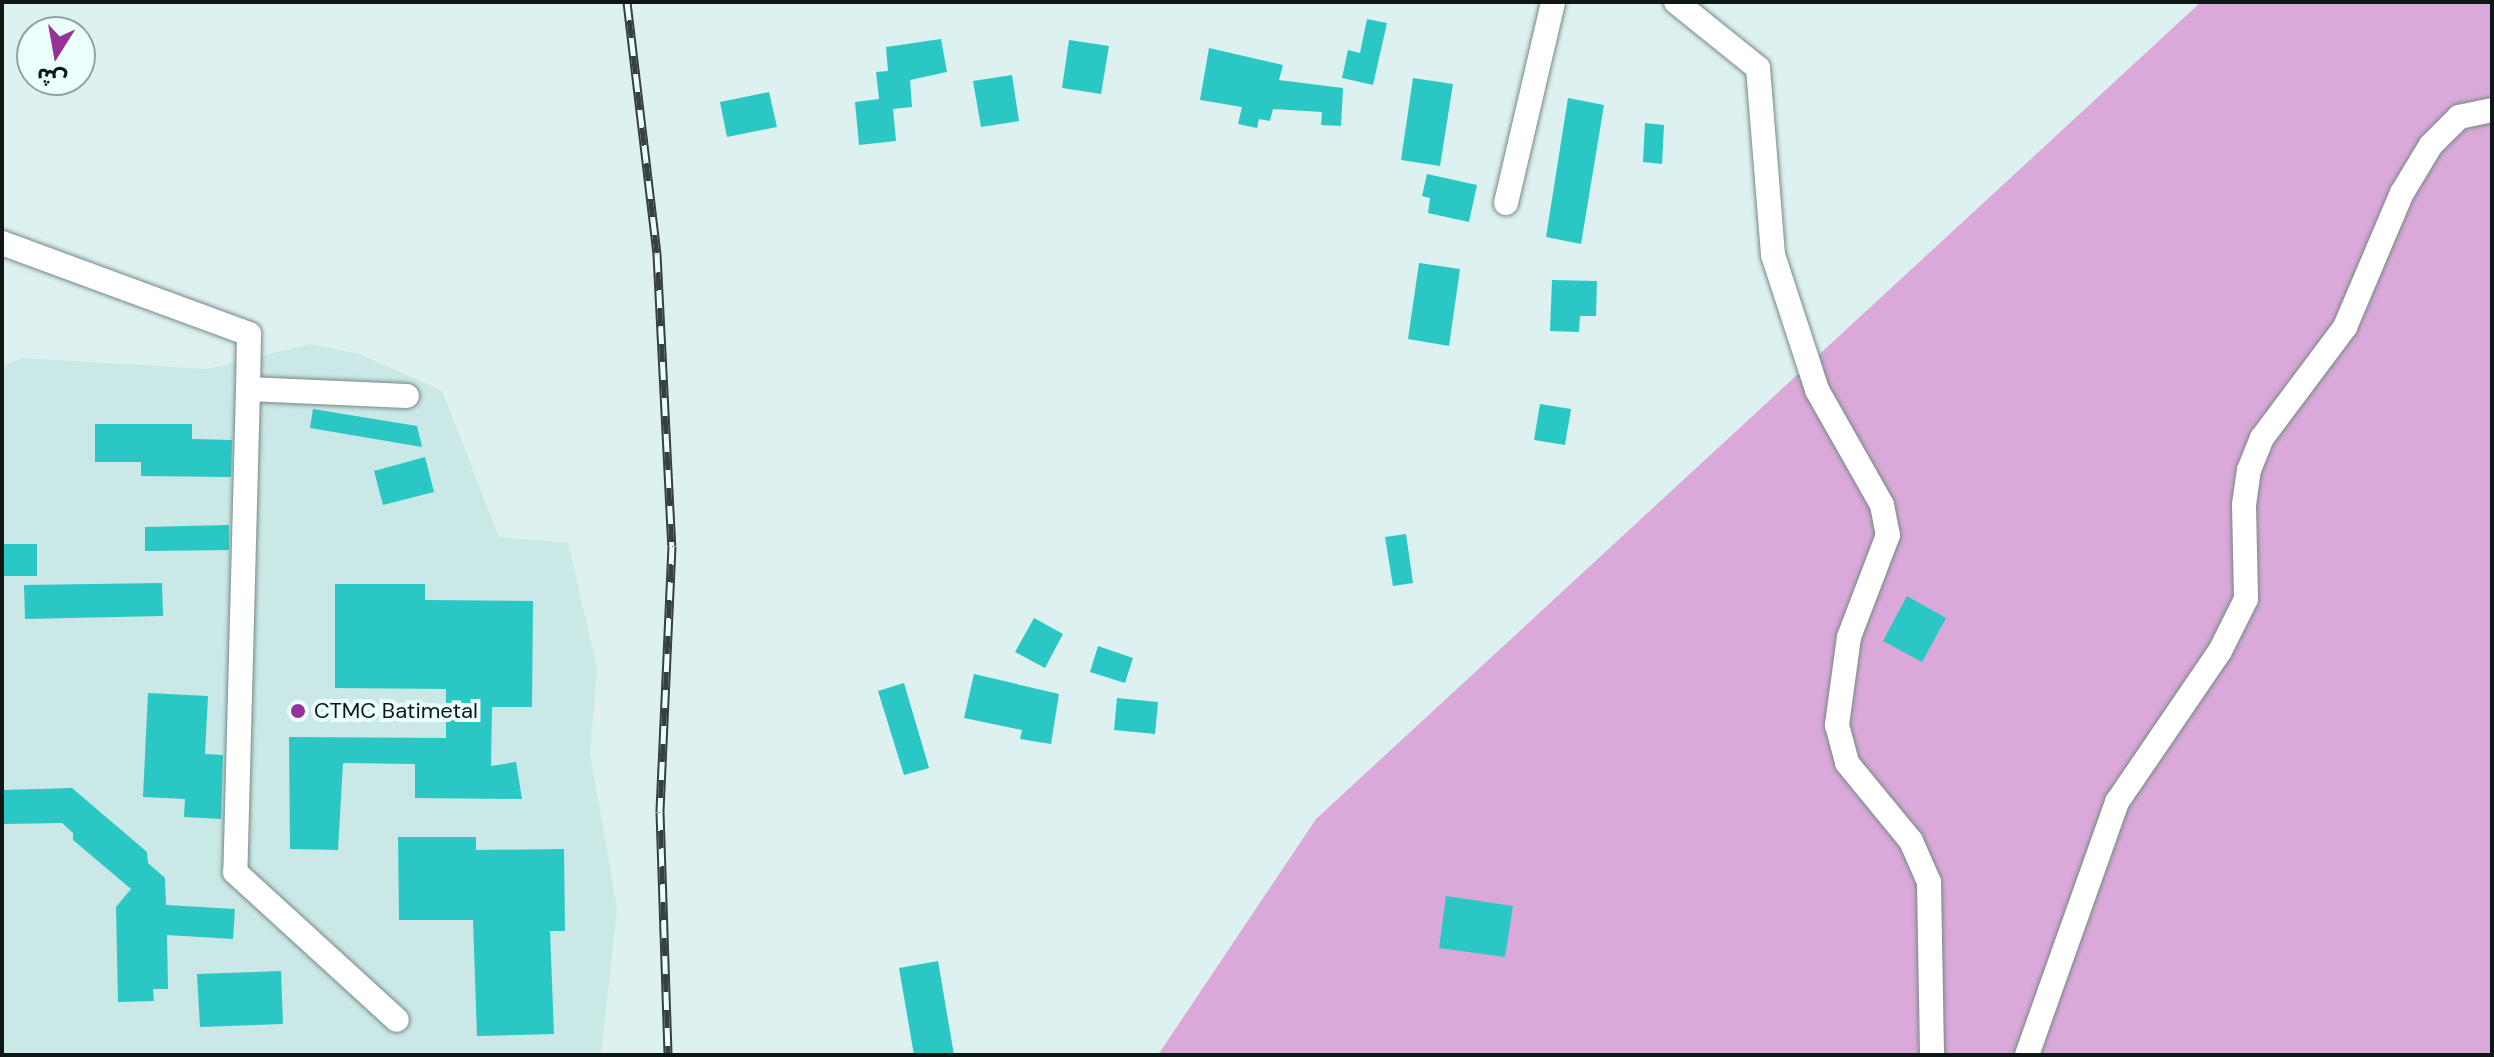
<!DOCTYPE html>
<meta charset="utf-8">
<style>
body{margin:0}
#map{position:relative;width:2494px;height:1057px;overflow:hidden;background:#ddf1f0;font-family:"DM Sans","Noto Sans Arabic",sans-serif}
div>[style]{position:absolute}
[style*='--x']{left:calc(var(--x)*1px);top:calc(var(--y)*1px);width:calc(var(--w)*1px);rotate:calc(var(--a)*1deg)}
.built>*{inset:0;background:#cae8e6}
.green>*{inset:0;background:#daa9d9}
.building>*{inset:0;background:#2bc7c5}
.roads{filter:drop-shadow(0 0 2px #768887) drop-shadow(0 0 2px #768887)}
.minor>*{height:24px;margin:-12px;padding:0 12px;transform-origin:12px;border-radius:12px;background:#fff}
.rail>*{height:9px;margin-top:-4.5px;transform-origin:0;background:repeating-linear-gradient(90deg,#ebfffe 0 18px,#364040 0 36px);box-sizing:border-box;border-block:2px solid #364040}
.dots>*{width:22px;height:22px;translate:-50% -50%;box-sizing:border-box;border:4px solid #ebfffe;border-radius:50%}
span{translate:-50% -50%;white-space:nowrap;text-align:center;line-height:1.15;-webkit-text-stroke:8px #ebfffe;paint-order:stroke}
.poi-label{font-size:22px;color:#0f1616}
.left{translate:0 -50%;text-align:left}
.frame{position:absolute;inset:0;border:4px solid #0f1616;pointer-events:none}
.north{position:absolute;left:16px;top:16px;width:80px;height:80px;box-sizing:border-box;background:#ebfffe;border:2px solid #93a2a1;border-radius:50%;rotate:191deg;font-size:22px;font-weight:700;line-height:32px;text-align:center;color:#0f1616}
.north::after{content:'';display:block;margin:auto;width:28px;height:36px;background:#953197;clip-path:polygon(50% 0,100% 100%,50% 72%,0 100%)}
</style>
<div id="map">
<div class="built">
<div style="clip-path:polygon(311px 344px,360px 354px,442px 391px,499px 537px,568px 543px,597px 668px,590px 754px,617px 908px,601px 1055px,2px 1055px,2px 366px,22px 358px,207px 369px)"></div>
</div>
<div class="green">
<div style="clip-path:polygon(2201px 2px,2492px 2px,2492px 1055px,1158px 1055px,1316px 819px)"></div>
</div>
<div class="building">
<div style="clip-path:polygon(1367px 19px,1387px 23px,1373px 85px,1342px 78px,1348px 50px,1360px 53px)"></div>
<div style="clip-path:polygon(941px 39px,947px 72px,910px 80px,912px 107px,893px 109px,896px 141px,859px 145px,855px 102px,879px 99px,876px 72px,888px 71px,886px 47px)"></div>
<div style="clip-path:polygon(1069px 40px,1109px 46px,1101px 94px,1062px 88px)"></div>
<div style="clip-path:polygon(1209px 48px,1283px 65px,1279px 80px,1343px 88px,1341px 126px,1321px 125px,1322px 112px,1273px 109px,1270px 121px,1259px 119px,1257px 128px,1238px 124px,1242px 107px,1200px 100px)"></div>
<div style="clip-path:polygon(1012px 75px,1019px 121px,981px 127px,973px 81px)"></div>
<div style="clip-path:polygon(1413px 78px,1453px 84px,1440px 166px,1401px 160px)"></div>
<div style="clip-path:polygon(769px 92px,777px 127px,727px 137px,720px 102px)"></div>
<div style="clip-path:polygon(1568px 98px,1604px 105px,1581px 244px,1546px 237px)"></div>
<div style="clip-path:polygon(1645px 123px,1664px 125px,1662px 164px,1643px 162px)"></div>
<div style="clip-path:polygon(1427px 174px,1477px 185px,1469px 222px,1428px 213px,1430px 198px,1422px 196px)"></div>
<div style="clip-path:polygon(1419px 263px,1460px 269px,1449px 346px,1408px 339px)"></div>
<div style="clip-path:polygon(1552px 280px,1597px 281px,1596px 316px,1580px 316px,1579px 332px,1550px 331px)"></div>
<div style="clip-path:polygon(1540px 404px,1571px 409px,1565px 445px,1534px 440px)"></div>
<div style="clip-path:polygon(313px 409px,417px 426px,422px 447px,310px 428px)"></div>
<div style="clip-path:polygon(95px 424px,192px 424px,192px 439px,232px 440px,231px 477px,141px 476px,141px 462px,95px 462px)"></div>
<div style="clip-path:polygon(425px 457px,434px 492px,383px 505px,374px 471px)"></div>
<div style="clip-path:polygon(229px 525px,229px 550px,145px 551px,145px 527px)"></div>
<div style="clip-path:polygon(1406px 534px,1413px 583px,1393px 586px,1385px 537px)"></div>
<div style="clip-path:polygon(2px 544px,37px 544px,37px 576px,2px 576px)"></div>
<div style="clip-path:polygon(162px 583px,163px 616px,25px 619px,24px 585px)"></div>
<div style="clip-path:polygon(335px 584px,425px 584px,425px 600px,533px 601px,532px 707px,492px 707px,491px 766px,516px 762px,522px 799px,415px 798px,415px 764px,343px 763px,338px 850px,290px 849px,289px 737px,446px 738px,446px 689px,335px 688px)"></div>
<div style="clip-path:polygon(1907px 596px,1946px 618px,1922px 662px,1883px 641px)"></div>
<div style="clip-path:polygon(1034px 618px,1063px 634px,1045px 668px,1015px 652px)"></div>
<div style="clip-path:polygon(1098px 646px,1133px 658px,1125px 683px,1090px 672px)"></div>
<div style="clip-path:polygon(974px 674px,1059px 694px,1051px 744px,1020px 739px,1022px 730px,964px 718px)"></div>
<div style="clip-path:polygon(904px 683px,929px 768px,904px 775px,878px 691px)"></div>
<div style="clip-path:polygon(148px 693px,208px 696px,205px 754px,223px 755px,221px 819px,184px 817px,185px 799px,143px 797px)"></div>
<div style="clip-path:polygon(1117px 698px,1158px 702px,1155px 734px,1114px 730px)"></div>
<div style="clip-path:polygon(72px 788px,147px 852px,148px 863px,165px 878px,166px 905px,235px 909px,233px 939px,167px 935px,168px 989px,153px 989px,154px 1001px,118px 1002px,116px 907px,131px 889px,73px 840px,73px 833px,62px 823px,2px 824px,2px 790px)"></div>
<div style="clip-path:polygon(398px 837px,476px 837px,476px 850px,564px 849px,565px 931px,550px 931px,554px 1034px,477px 1036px,473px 920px,399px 920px)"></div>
<div style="clip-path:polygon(1446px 896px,1513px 906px,1505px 957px,1439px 948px)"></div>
<div style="clip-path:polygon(938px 961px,954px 1055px,914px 1055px,899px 968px)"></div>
<div style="clip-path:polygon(281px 971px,283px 1024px,200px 1027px,197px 974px)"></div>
</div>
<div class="roads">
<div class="minor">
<div style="--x:1676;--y:2;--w:105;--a:38.8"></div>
<div style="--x:1758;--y:68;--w:188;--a:85.4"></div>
<div style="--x:1773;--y:255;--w:142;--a:71.9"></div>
<div style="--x:1817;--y:390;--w:132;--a:60.5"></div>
<div style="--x:1882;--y:505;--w:31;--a:79"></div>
<div style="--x:1888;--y:535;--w:109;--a:110.9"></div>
<div style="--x:1849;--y:637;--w:89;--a:97.8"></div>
<div style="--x:1837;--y:725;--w:39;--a:75"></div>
<div style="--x:1847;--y:763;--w:101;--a:50.6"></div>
<div style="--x:1911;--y:841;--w:45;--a:66.3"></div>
<div style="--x:1929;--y:882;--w:173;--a:89"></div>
<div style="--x:1506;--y:203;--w:206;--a:-76.8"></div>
<div style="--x:2;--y:243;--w:263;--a:20.2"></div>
<div style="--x:249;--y:334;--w:55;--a:91"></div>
<div style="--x:248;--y:389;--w:159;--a:2.5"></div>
<div style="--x:248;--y:389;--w:483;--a:91.5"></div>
<div style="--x:235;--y:872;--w:219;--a:42.4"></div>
<div style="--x:2027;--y:1055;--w:269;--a:-70.4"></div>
<div style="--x:2117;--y:802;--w:183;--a:-55.7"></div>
<div style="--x:2220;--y:651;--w:58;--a:-63.4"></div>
<div style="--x:2246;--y:599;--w:94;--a:-91.2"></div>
<div style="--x:2244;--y:505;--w:35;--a:-82"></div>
<div style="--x:2249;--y:470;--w:35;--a:-68"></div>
<div style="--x:2262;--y:438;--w:139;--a:-53.2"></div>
<div style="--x:2345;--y:327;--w:146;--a:-67"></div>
<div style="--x:2402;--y:193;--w:56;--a:-58.9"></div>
<div style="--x:2431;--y:145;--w:40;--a:-45"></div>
<div style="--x:2459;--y:117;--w:34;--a:-12"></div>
</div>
</div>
<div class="rail">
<div style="--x:627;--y:2;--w:254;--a:83.2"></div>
<div style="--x:657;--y:254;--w:292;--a:87.1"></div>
<div style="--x:672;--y:546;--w:266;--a:92.6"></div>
<div style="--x:660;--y:812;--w:243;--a:88.1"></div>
</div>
<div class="dots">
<div style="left:298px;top:711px;background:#953197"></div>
</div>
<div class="poi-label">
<span class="left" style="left:314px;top:711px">CTMC Batimetal</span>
</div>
<div class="frame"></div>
<div class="north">ش</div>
</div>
